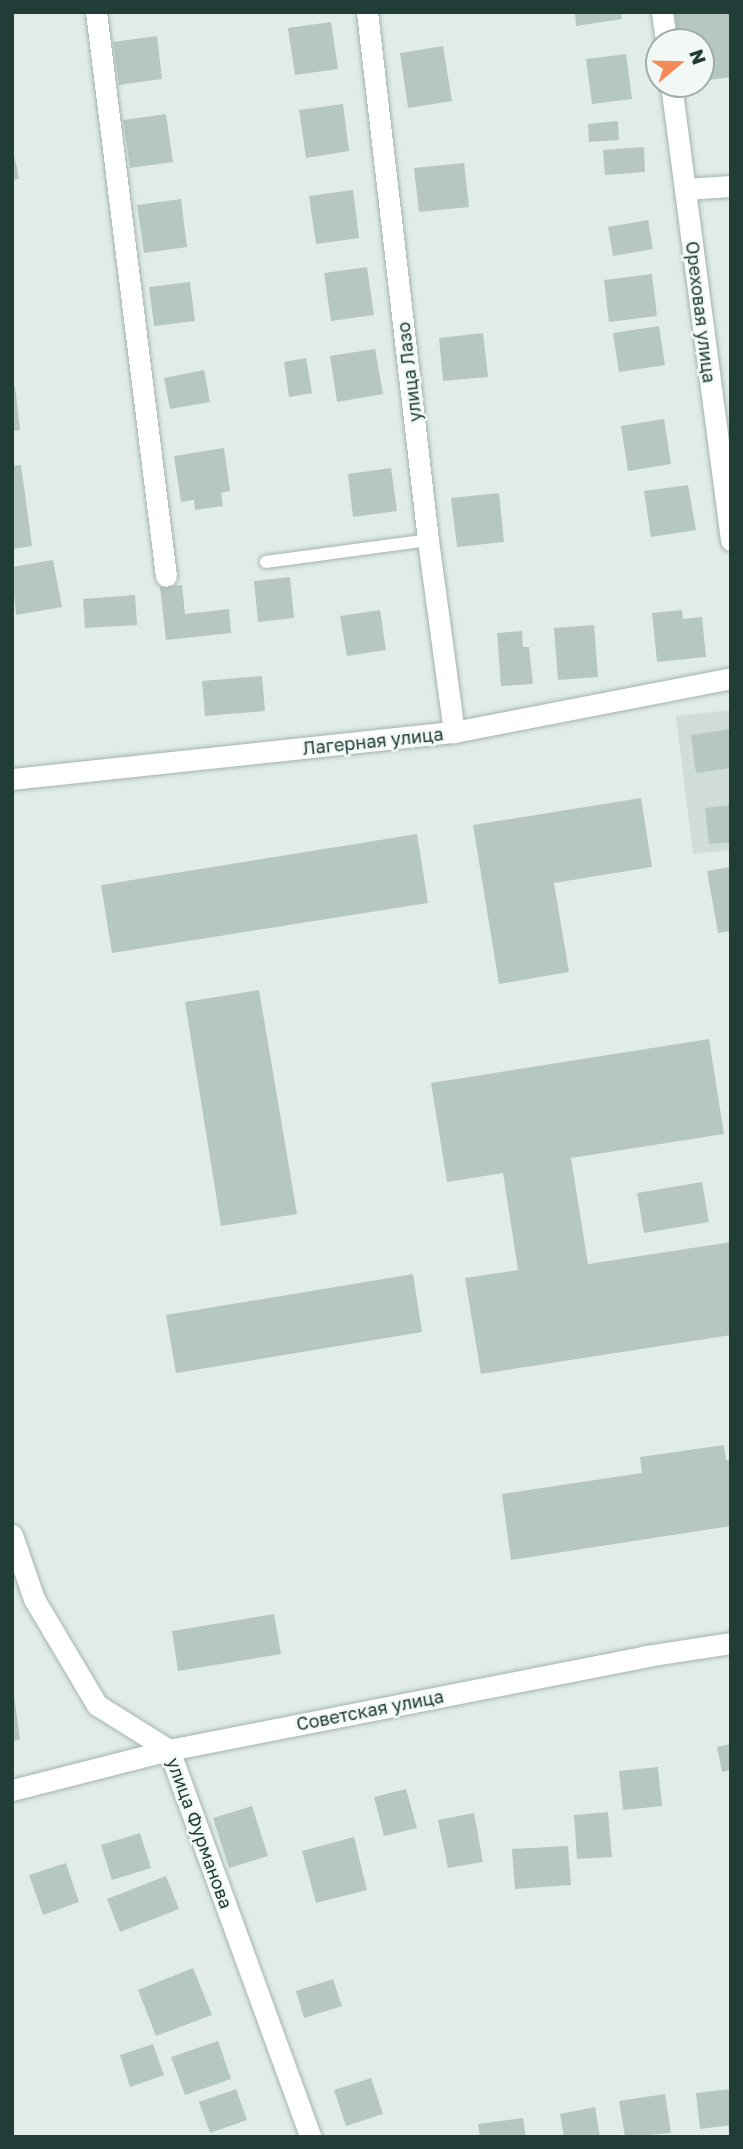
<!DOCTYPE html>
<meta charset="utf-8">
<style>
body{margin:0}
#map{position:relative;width:743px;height:2149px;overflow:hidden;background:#e1ece8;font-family:"Golos Text",sans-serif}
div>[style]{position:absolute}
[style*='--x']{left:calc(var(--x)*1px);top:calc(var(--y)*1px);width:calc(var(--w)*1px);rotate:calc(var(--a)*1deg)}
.built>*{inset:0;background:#cfdcd7}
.building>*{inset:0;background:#b6c7c1}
.roads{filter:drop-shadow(0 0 2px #a4b4b0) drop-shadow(0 0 2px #a4b4b0)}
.service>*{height:12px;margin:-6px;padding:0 6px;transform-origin:6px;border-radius:6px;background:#fff}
.minor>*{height:21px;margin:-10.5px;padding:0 10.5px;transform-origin:10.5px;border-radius:10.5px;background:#fff}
.secondary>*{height:21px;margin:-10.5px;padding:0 10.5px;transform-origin:10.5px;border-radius:10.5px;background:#fff}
span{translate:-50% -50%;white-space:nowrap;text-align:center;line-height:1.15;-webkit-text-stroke:5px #f2f8f6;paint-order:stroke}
.street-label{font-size:18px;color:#213d38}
.frame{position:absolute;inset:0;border:14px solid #213d38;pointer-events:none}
.north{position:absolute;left:645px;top:28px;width:70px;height:70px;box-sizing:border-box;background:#f2f8f6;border:2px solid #9eadaa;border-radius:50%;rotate:71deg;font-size:19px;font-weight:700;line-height:28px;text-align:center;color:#213d38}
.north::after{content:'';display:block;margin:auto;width:24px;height:32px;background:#f48a57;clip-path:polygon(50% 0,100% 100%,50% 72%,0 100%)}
</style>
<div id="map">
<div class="built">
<div style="clip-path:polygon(731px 710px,731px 850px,693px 854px,676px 716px)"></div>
</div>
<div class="building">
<div style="clip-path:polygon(575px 12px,621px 12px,622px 19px,576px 26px)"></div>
<div style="clip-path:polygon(674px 12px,731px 12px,731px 77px,701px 81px,701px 42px,679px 42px)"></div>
<div style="clip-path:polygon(331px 22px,338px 69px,295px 75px,288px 28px)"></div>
<div style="clip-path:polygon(157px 36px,162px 79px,119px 85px,113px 42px)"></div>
<div style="clip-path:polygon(443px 46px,452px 101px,408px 108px,400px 53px)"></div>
<div style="clip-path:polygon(626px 54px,632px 99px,592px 104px,586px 59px)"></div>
<div style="clip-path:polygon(343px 104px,349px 151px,306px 158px,299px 110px)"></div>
<div style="clip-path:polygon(166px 114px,173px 162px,130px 168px,123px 120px)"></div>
<div style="clip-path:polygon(618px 121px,619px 140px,589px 142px,588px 124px)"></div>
<div style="clip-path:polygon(12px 144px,19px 179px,12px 180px)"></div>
<div style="clip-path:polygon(644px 147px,645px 172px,605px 175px,603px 150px)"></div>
<div style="clip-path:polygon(464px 163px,469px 207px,419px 212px,414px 168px)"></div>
<div style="clip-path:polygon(353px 190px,359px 238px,316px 244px,309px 196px)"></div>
<div style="clip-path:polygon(181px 199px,187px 247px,144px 253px,137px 205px)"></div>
<div style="clip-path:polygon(648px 220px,653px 249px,613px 256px,608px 227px)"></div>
<div style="clip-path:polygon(367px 267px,374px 315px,331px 321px,324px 273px)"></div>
<div style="clip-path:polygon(652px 274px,657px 316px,609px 322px,604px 280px)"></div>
<div style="clip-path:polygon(190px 282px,195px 321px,154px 326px,149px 287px)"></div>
<div style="clip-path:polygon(659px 326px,665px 365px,619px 372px,613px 333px)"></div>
<div style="clip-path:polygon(483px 333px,488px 377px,443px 381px,439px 338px)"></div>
<div style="clip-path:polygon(375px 349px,383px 394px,337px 402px,330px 356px)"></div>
<div style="clip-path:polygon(306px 358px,312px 393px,289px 397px,284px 362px)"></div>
<div style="clip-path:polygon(204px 370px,210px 402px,170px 409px,164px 378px)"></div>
<div style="clip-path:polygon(15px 386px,20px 430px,12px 431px,12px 387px)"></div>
<div style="clip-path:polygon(664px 419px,671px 464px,628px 471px,621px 426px)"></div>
<div style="clip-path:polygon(224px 448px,230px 491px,221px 493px,223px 506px,195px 510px,194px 500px,181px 502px,174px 456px)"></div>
<div style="clip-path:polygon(21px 465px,32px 546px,12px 549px,12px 466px)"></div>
<div style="clip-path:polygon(391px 468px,397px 511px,353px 517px,348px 474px)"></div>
<div style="clip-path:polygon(688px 485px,696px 530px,651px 537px,644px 491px)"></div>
<div style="clip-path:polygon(499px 493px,504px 542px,457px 547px,451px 498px)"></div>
<div style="clip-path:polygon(53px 560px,62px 607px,16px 615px,12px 567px)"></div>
<div style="clip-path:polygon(290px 577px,294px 618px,258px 622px,254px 581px)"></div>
<div style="clip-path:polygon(182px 585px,185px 614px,229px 609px,231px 633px,166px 640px,160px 587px)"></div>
<div style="clip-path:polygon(135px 595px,137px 625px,85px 628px,83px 599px)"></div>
<div style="clip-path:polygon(380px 610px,386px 650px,347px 656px,340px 616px)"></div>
<div style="clip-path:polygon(682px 610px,683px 619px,702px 617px,706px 657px,657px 662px,652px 613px)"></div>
<div style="clip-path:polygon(594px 625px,598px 677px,558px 680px,554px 628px)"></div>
<div style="clip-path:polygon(522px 631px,523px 647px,529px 647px,533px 684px,501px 686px,497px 633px)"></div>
<div style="clip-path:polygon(262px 676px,265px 711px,205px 716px,202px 681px)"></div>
<div style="clip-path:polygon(731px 729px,731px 768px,696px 773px,691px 735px)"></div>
<div style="clip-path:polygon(641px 798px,652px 867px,554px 883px,569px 972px,499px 984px,473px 825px)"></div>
<div style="clip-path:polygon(731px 805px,731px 842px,709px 844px,705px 808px)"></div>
<div style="clip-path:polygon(417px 834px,428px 903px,112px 953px,101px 885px)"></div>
<div style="clip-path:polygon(731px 867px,731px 931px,718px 933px,707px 871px)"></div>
<div style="clip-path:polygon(259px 990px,297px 1214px,221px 1226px,185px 1002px)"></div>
<div style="clip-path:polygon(709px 1039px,724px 1134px,571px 1158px,588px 1264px,731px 1242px,731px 1335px,481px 1374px,465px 1278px,518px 1270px,503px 1173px,447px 1182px,431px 1083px)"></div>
<div style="clip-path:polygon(702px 1182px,709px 1222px,644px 1233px,637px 1193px)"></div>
<div style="clip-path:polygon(413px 1274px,422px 1332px,176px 1373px,166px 1315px)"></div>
<div style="clip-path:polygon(724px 1445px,726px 1460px,731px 1460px,731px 1526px,511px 1560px,502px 1494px,642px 1473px,640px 1457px)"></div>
<div style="clip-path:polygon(274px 1614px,281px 1654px,178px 1671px,172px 1631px)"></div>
<div style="clip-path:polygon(14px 1695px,20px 1740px,12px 1741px,12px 1696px)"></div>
<div style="clip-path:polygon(731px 1744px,731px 1770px,722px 1772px,717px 1747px)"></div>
<div style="clip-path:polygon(658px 1767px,662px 1806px,623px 1810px,619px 1771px)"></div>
<div style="clip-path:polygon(406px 1789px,417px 1828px,384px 1836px,374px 1797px)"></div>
<div style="clip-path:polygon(252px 1806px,268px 1856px,229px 1868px,213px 1818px)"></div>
<div style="clip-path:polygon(608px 1812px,612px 1857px,577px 1859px,574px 1815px)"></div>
<div style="clip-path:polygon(474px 1813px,483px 1862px,448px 1868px,438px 1820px)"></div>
<div style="clip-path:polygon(140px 1833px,151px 1868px,112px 1880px,101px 1845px)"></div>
<div style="clip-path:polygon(354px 1837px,367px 1890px,316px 1903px,302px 1851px)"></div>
<div style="clip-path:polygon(568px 1846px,571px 1885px,515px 1889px,512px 1849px)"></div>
<div style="clip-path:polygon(66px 1863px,79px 1902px,43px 1915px,29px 1875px)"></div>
<div style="clip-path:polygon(166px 1876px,179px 1909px,120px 1932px,107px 1899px)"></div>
<div style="clip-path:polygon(193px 1968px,212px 2015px,156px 2036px,138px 1990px)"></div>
<div style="clip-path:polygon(333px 1979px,342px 2006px,304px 2018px,296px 1991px)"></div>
<div style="clip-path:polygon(218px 2041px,231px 2079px,185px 2095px,171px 2057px)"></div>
<div style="clip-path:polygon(153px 2044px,164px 2075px,130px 2087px,120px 2055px)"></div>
<div style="clip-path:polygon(371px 2078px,383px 2114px,346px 2126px,334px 2090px)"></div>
<div style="clip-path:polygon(236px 2089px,247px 2120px,210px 2133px,199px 2102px)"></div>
<div style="clip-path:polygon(731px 2089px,731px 2125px,700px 2129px,696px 2093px)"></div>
<div style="clip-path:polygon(665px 2094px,671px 2133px,625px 2137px,619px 2101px)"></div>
<div style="clip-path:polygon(595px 2107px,600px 2137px,564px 2137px,560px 2114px)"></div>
<div style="clip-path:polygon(523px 2118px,526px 2137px,480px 2137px,478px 2124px)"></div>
</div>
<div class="roads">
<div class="service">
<div style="--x:266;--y:562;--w:163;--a:-7.7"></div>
</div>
<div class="minor">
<div style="--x:96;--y:12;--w:568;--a:82.93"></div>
<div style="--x:367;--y:12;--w:532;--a:83.41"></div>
<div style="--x:428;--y:540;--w:194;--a:82.3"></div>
<div style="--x:662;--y:12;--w:30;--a:82"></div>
<div style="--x:671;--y:84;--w:460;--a:82.5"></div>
<div style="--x:685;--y:189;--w:46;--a:-3.7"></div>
<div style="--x:12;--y:779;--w:444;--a:-6.1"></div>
<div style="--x:454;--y:732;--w:282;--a:-11"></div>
<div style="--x:12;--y:1535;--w:68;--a:71"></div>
<div style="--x:34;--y:1599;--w:123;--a:59.3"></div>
<div style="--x:97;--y:1705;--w:85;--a:32"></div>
</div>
<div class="secondary">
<div style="--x:169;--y:1750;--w:412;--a:69.9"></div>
<div style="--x:12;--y:1790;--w:162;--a:-14.3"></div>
<div style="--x:169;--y:1750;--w:486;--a:-11.1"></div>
<div style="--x:646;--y:1656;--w:86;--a:-8.7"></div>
</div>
</div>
<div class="street-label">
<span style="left:701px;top:312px;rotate:83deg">Ореховая улица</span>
<span style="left:409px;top:372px;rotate:-97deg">улица Лазо</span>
<span style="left:373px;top:741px;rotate:-6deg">Лагерная улица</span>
<span style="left:370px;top:1710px;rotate:-11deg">Советская улица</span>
<span style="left:200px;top:1833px;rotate:70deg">улица Фурманова</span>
</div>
<div class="frame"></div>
<div class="north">N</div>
</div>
